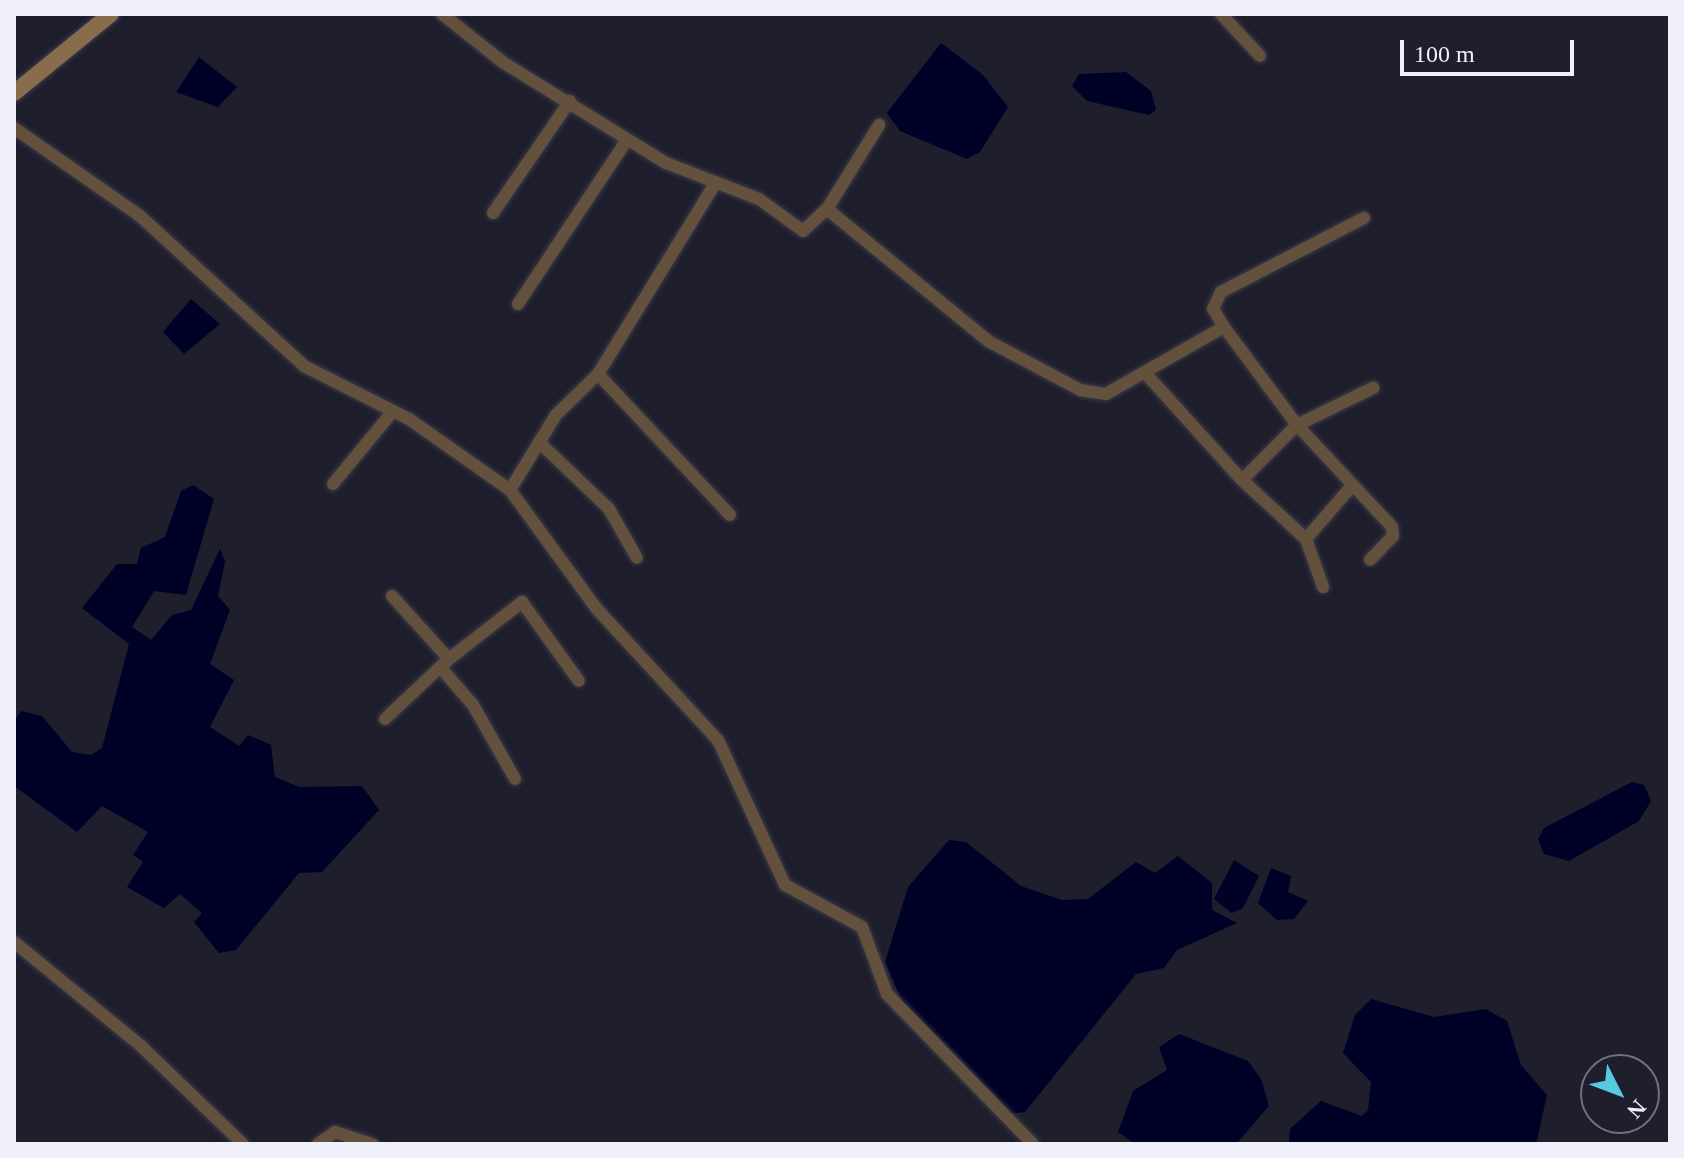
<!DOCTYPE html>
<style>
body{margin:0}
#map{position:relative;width:1684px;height:1158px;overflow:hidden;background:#1e1e2c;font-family:Georgia,serif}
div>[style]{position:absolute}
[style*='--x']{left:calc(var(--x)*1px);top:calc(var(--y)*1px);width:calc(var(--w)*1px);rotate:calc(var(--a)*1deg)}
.water>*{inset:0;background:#000127}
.roads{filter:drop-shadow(0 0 2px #3b3b49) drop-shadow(0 0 2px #3b3b49)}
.street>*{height:12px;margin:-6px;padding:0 6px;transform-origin:6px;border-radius:6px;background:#63513d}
.secondary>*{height:16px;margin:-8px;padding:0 8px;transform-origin:8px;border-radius:8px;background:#896c4c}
span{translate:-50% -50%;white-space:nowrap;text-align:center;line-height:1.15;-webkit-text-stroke:8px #1e1e2c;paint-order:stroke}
.frame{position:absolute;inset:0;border:16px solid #f0f0fb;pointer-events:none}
.north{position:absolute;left:1580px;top:1054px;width:80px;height:80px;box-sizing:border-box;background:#1e1e2c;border:2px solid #72727f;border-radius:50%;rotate:132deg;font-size:22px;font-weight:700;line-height:32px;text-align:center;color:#f0f0fb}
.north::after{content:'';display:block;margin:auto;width:28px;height:36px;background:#57c9e2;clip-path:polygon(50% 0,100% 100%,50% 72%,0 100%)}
.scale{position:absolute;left:1400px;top:40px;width:174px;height:36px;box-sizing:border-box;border:4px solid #f0f0fb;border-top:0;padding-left:10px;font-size:24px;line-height:28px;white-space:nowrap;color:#f0f0fb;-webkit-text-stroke:6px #1e1e2c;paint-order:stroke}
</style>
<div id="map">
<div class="water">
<div style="clip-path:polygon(941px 43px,982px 74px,1008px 107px,980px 152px,967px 159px,900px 131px,887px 113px)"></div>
<div style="clip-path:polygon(199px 57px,237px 87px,218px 107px,176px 92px)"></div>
<div style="clip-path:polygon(1126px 72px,1151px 91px,1156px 110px,1149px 115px,1087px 101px,1072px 86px,1079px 74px)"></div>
<div style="clip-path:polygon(191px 299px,220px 324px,184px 354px,163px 332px)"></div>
<div style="clip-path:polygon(193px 485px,214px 499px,186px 595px,154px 591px,132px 627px,151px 640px,172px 615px,191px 610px,220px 549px,225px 562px,218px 596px,230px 610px,210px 664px,234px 680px,210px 727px,239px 746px,248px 735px,271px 745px,275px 777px,299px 787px,362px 786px,379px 810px,322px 872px,299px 873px,236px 950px,219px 953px,194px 922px,202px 913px,180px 894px,164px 908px,127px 887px,143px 862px,133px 855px,148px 832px,102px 806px,77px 832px,14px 786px,14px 721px,21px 711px,42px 716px,72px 752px,91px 755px,102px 748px,129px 644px,82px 608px,117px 564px,137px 564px,141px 548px,165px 537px,181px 491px)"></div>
<div style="clip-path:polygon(1632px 782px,1644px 785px,1651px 801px,1639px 821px,1569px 861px,1544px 854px,1538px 839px,1544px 828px)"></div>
<div style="clip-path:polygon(949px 840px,966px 842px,1021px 886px,1062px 900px,1088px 899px,1136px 862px,1155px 873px,1178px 856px,1212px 883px,1212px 910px,1237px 923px,1177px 950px,1164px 968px,1136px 974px,1025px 1112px,1008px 1114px,904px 1006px,885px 962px,908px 887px)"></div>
<div style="clip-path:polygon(1234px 860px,1259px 876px,1243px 908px,1232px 913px,1214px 899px)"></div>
<div style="clip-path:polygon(1271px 868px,1291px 876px,1288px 892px,1308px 901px,1294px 919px,1277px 920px,1258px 903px)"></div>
<div style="clip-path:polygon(1371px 999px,1434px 1017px,1486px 1009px,1507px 1021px,1521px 1065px,1547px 1095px,1536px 1144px,1289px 1144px,1290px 1129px,1321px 1101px,1362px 1116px,1368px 1110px,1371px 1082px,1343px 1053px,1355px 1015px)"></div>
<div style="clip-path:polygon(1179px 1034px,1248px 1061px,1261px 1079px,1269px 1106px,1236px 1144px,1135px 1144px,1118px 1132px,1133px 1091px,1167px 1070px,1159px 1047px)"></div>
</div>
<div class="roads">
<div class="street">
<div style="--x:442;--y:14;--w:79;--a:38.3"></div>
<div style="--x:504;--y:63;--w:190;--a:31.7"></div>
<div style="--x:666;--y:163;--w:100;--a:21.2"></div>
<div style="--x:759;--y:199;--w:54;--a:36"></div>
<div style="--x:803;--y:231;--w:33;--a:-43"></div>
<div style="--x:827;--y:209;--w:208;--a:39.3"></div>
<div style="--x:988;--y:341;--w:104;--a:28"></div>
<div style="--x:1080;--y:390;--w:26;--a:9"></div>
<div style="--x:1106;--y:394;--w:136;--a:-29.6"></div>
<div style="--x:1224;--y:327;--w:122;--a:53.3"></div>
<div style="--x:1297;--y:425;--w:85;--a:-26"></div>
<div style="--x:1221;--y:14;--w:57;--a:47.1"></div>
<div style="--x:14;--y:128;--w:154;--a:34.9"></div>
<div style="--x:140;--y:216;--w:222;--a:42.4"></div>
<div style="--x:304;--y:366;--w:118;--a:26.8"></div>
<div style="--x:409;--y:419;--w:123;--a:35.1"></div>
<div style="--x:510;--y:490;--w:146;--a:53.9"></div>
<div style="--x:596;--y:608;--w:180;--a:47.3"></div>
<div style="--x:718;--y:740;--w:160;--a:65.2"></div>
<div style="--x:785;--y:885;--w:88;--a:28.6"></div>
<div style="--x:862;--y:927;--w:72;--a:69.5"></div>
<div style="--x:887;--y:994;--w:209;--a:45.8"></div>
<div style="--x:827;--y:209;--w:99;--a:-58.2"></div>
<div style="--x:493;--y:213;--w:136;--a:-55.5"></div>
<div style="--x:518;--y:304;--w:197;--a:-56.4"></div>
<div style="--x:1224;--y:327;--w:21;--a:-121"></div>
<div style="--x:1213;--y:309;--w:19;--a:-65"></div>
<div style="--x:1221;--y:292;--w:161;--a:-27.4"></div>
<div style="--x:598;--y:374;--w:193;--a:46.9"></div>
<div style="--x:1147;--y:375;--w:142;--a:47.9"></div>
<div style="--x:1242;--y:480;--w:78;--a:-45"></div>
<div style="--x:1297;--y:425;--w:139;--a:47"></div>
<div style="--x:1392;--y:527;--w:9;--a:84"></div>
<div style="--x:1393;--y:536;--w:33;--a:134"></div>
<div style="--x:539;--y:442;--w:97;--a:43.7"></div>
<div style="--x:609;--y:509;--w:56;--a:60.3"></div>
<div style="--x:1242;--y:480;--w:87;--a:42.7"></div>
<div style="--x:1306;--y:539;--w:67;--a:-49.2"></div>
<div style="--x:333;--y:484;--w:94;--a:-50.6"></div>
<div style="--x:510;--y:490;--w:88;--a:-58.5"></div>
<div style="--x:556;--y:415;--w:59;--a:-44.3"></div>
<div style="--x:598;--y:374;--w:225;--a:-58.4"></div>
<div style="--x:1306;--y:539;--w:51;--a:70.5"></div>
<div style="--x:392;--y:596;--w:85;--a:47.9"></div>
<div style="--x:449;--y:659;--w:93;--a:-38"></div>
<div style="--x:522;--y:602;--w:97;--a:54.2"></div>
<div style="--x:449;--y:659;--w:12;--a:138"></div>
<div style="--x:440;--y:667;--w:50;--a:49"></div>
<div style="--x:473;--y:705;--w:85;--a:60.4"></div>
<div style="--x:385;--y:719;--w:76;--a:-43.4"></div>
<div style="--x:14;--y:942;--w:164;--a:39.3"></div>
<div style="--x:141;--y:1046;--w:141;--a:43.9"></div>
<div style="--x:318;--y:1144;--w:21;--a:-35"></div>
<div style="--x:335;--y:1132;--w:40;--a:18"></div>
</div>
<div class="secondary">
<div style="--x:14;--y:93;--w:125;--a:-39.2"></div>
</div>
</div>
<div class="frame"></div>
<div class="north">N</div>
<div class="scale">100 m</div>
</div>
